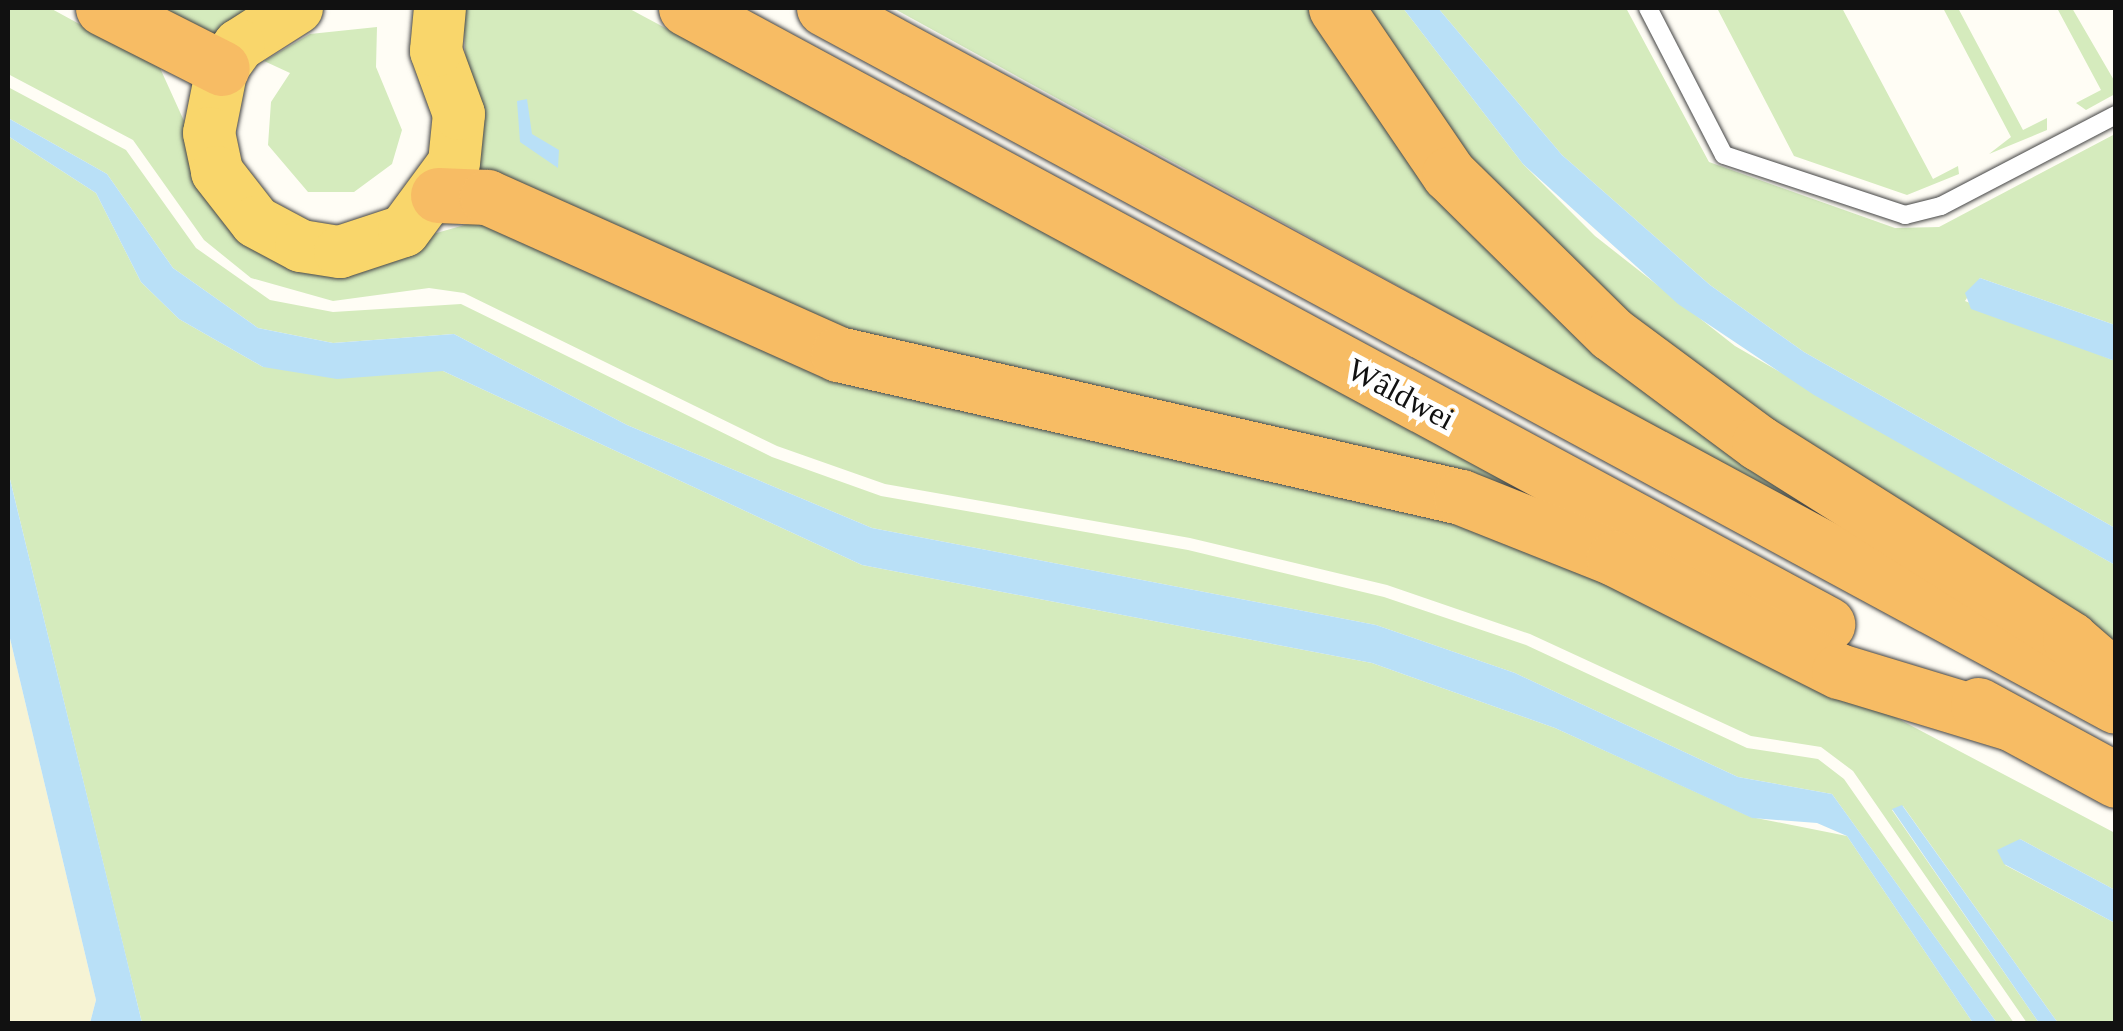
<!DOCTYPE html>
<meta charset="utf-8">
<style>
body{margin:0}
#map{position:relative;width:2123px;height:1031px;overflow:hidden;background:#fffdf5;font-family:"Times New Roman",serif}
div>[style]{position:absolute}
[style*='--x']{left:calc(var(--x)*1px);top:calc(var(--y)*1px);width:calc(var(--w)*1px);rotate:calc(var(--a)*1deg)}
.farmland>*{inset:0;background:#f6f3d4}
.green>*{inset:0;background:#d5ebbd}
.water>*{inset:0;background:#b9e0f7}
.roads{filter:drop-shadow(0 0 2px #444) drop-shadow(0 0 2px #444)}
.service>*{height:18px;margin:-9px;padding:0 9px;transform-origin:9px;border-radius:9px;background:#fff}
.primary>*{height:52px;margin:-26px;padding:0 26px;transform-origin:26px;border-radius:26px;background:#f9d66b}
.trunk>*{height:55px;margin:-27.5px;padding:0 27.5px;transform-origin:27.5px;border-radius:27.5px;background:#f7bc64}
span{translate:-50% -50%;white-space:nowrap;text-align:center;line-height:1.15;-webkit-text-stroke:10px #fff;paint-order:stroke}
.street-label{font-size:32px;color:#111}
.frame{position:absolute;inset:0;border:10px solid #111;pointer-events:none}
</style>
<div id="map">
<div class="farmland">
<div style="clip-path:polygon(8px 630px,96px 1000px,90px 1023px,8px 1023px)"></div>
</div>
<div class="green">
<div style="clip-path:polygon(8px 8px,50px 8px,160px 68px,229px 220px,426px 236px,475px 222px,527px 232px,1456px 511px,1832px 684px,2115px 833px,2115px 890px,2020px 839px,2005px 865px,2115px 923px,2115px 1023px,2058px 1023px,1903px 806px,1892px 810px,2039px 1023px,2027px 1023px,1853px 771px,1821px 747px,1751px 736px,1530px 634px,1387px 585px,1190px 538px,885px 484px,777px 446px,464px 293px,429px 288px,333px 301px,251px 278px,204px 240px,133px 140px,8px 74px)"></div>
<div style="clip-path:polygon(145px 8px,265px 8px,218px 46px)"></div>
<div style="clip-path:polygon(463px 8px,628px 8px,1550px 502px,922px 367px,471px 173px)"></div>
<div style="clip-path:polygon(893px 8px,1317px 8px,1406px 138px,1974px 603px)"></div>
<div style="clip-path:polygon(1355px 8px,1403px 8px,1523px 164px,1595px 236px,1735px 346px,2115px 565px,2115px 650px,1982px 569px,1550px 261px)"></div>
<div style="clip-path:polygon(1438px 8px,1626px 8px,1709px 162px,1895px 228px,1939px 227px,2115px 134px,2115px 325px,1980px 278px,1965px 301px,2115px 361px,2115px 528px,1804px 352px,1710px 285px,1562px 155px)"></div>
<div style="clip-path:polygon(1717px 8px,1842px 8px,1933px 179px,1958px 166px,1959px 174px,1907px 195px,1794px 156px)"></div>
<div style="clip-path:polygon(1943px 8px,1958px 8px,2023px 130px,2047px 118px,2047px 130px,1989px 154px,2011px 137px)"></div>
<div style="clip-path:polygon(2057px 8px,2072px 8px,2115px 82px,2115px 94px,2086px 110px,2076px 103px,2101px 90px)"></div>
<div style="clip-path:polygon(377px 27px,376px 67px,402px 130px,392px 164px,354px 192px,308px 192px,268px 145px,271px 102px,290px 73px,264px 61px,310px 34px)"></div>
<div style="clip-path:polygon(8px 87px,126px 150px,196px 248px,270px 300px,333px 312px,461px 304px,772px 457px,881px 496px,1188px 550px,1384px 597px,1526px 645px,1747px 748px,1818px 759px,1844px 779px,2014px 1023px,1997px 1023px,1832px 794px,1738px 777px,1515px 673px,1376px 625px,872px 528px,627px 425px,454px 334px,333px 343px,258px 328px,173px 268px,107px 174px,8px 118px)"></div>
<div style="clip-path:polygon(8px 136px,96px 193px,141px 282px,179px 319px,263px 367px,443px 371px,862px 565px,1372px 663px,1555px 728px,1751px 817px,1847px 836px,1973px 1023px,142px 1023px,8px 471px)"></div>
</div>
<div class="water">
<div style="clip-path:polygon(1403px 8px,1438px 8px,1562px 155px,1710px 285px,1804px 352px,2115px 528px,2115px 565px,1814px 395px,1678px 304px,1523px 164px)"></div>
<div style="clip-path:polygon(527px 99px,532px 134px,559px 150px,558px 168px,520px 142px,517px 101px)"></div>
<div style="clip-path:polygon(8px 118px,107px 174px,173px 268px,258px 328px,333px 343px,454px 334px,627px 425px,872px 528px,1376px 625px,1515px 673px,1738px 777px,1832px 794px,1997px 1023px,1973px 1023px,1847px 836px,1817px 823px,1752px 818px,1555px 728px,1372px 663px,862px 565px,443px 371px,337px 379px,263px 367px,179px 319px,141px 282px,96px 193px,8px 136px)"></div>
<div style="clip-path:polygon(1980px 278px,2115px 325px,2115px 361px,1971px 309px,1965px 293px)"></div>
<div style="clip-path:polygon(8px 471px,124px 948px,142px 1023px,90px 1023px,96px 1000px,8px 630px)"></div>
<div style="clip-path:polygon(1902px 805px,2058px 1023px,2039px 1023px,1892px 809px)"></div>
<div style="clip-path:polygon(2020px 839px,2115px 890px,2115px 923px,2004px 864px,1997px 850px)"></div>
</div>
<div class="roads">
<div class="service">
<div style="--x:1648;--y:8;--w:165;--a:62.7"></div>
<div style="--x:1724;--y:155;--w:191;--a:18.3"></div>
<div style="--x:1905;--y:215;--w:37;--a:-14"></div>
<div style="--x:1941;--y:206;--w:197;--a:-27.5"></div>
</div>
<div class="primary">
<div style="--x:297;--y:8;--w:69;--a:147.5"></div>
<div style="--x:239;--y:45;--w:29;--a:126"></div>
<div style="--x:222;--y:68;--w:66;--a:101.3"></div>
<div style="--x:209;--y:133;--w:40;--a:78"></div>
<div style="--x:217;--y:172;--w:63;--a:52"></div>
<div style="--x:256;--y:222;--w:51;--a:28.1"></div>
<div style="--x:301;--y:246;--w:39;--a:9"></div>
<div style="--x:340;--y:252;--w:67;--a:-18.2"></div>
<div style="--x:404;--y:231;--w:84;--a:-53.7"></div>
<div style="--x:454;--y:163;--w:49;--a:-84.2"></div>
<div style="--x:459;--y:114;--w:67;--a:-110.1"></div>
<div style="--x:436;--y:51;--w:43;--a:-84.7"></div>
</div>
<div class="trunk">
<div style="--x:103;--y:8;--w:133;--a:26.8"></div>
<div style="--x:686;--y:8;--w:1297;--a:28.36"></div>
<div style="--x:824;--y:8;--w:1468;--a:28.38"></div>
<div style="--x:1336;--y:8;--w:201;--a:55.8"></div>
<div style="--x:1449;--y:174;--w:228;--a:44.5"></div>
<div style="--x:1612;--y:334;--w:183;--a:36.6"></div>
<div style="--x:1759;--y:443;--w:368;--a:32.2"></div>
<div style="--x:2070;--y:639;--w:61;--a:41"></div>
<div style="--x:438;--y:195;--w:49;--a:2.3"></div>
<div style="--x:487;--y:197;--w:385;--a:24.1"></div>
<div style="--x:838;--y:354;--w:639;--a:12.93"></div>
<div style="--x:1461;--y:497;--w:165;--a:21.7"></div>
<div style="--x:1614;--y:558;--w:252;--a:26.7"></div>
<div style="--x:1839;--y:671;--w:179;--a:16.9"></div>
<div style="--x:1978;--y:705;--w:157;--a:28.5"></div>
</div>
</div>
<div class="street-label">
<span style="left:1401px;top:394px;rotate:28deg">Wâldwei</span>
</div>
<div class="frame"></div>
</div>
